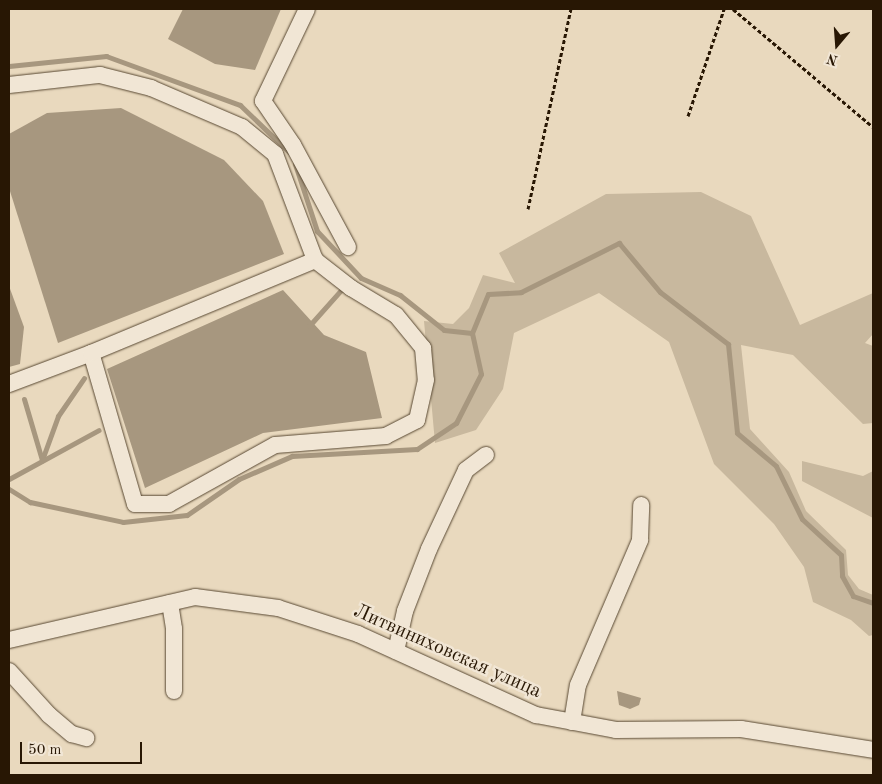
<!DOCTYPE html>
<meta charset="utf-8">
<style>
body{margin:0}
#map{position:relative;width:882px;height:784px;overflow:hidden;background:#e9d9be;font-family:"Old Standard TT",serif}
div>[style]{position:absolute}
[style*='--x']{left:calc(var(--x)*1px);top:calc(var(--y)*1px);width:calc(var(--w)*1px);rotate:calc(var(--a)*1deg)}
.green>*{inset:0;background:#c8b89e}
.water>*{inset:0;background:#a7977f}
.stream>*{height:5px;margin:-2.5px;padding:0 2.5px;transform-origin:2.5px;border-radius:2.5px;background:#a7977f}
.path>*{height:3px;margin-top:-1.5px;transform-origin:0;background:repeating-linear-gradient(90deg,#281704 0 4px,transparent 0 6.5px)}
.roads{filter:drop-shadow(0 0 1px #584832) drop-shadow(0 0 1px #584832)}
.minor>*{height:16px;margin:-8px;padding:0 8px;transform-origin:8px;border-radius:8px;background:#f1e6d5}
span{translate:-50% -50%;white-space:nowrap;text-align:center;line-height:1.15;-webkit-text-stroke:5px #f1e6d5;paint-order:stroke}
.street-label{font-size:20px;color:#281704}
.frame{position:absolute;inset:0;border:10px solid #281704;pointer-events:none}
.north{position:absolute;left:812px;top:20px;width:50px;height:50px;-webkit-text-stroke:4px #f1e6d5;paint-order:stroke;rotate:198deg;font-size:14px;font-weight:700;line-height:20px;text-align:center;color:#281704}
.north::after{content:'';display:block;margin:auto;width:18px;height:22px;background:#281704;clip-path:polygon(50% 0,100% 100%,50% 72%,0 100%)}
.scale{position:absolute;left:20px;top:742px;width:122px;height:22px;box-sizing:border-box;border:2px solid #281704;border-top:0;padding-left:6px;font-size:15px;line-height:18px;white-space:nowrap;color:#281704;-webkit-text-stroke:4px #f1e6d5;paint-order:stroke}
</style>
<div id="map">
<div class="green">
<div style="clip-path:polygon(701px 192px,751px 216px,800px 325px,873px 293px,873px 334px,865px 343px,873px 346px,873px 423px,863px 424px,793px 355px,741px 345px,750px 429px,789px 472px,806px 511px,846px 550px,848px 575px,859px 589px,873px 595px,873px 635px,869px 636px,851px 620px,813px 602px,804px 567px,774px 524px,714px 464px,669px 342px,599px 293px,514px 333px,503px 389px,476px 430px,435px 443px,424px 321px,453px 324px,469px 308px,483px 275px,515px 283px,499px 253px,606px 194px)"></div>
<div style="clip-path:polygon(802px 461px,863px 476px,873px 471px,873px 518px,802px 481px)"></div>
</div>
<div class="water">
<div style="clip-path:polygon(183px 9px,281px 9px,255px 70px,215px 64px,168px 39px)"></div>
<div style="clip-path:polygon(121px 108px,224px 160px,263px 201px,284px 254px,58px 343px,9px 188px,9px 134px,47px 113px)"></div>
<div style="clip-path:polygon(9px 286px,24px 327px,20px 364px,9px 367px)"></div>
<div style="clip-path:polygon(283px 290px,324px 335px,366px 352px,382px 418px,263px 433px,145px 488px,107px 369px)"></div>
<div style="clip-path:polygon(617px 691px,641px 698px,639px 705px,630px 709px,619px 705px)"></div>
</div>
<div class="stream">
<div style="--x:9;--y:66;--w:98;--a:-5.9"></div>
<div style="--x:106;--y:56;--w:143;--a:20.1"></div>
<div style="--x:240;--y:105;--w:68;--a:43.8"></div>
<div style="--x:295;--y:164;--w:71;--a:71.8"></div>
<div style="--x:317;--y:231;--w:64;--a:46.9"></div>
<div style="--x:361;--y:278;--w:43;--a:23.6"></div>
<div style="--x:400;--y:295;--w:56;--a:38.5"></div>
<div style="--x:444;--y:330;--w:28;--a:6"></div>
<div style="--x:309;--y:326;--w:50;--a:-48.3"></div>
<div style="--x:24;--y:399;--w:64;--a:73.6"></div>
<div style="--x:42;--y:460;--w:47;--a:-70"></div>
<div style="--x:58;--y:416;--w:46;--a:-55.6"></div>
<div style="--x:9;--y:479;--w:102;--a:-28.6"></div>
<div style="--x:9;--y:489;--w:25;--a:32"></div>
<div style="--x:30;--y:502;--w:95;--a:12.1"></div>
<div style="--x:123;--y:522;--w:64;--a:-6.2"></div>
<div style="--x:187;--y:515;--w:63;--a:-34.7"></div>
<div style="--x:239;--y:479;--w:58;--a:-23.5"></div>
<div style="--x:292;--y:456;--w:125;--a:-3.2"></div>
<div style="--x:417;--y:449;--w:47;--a:-33.7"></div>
<div style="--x:456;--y:423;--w:55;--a:-63"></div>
<div style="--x:481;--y:374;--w:42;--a:-102.4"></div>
<div style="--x:472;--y:333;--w:42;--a:-67.7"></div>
<div style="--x:488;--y:294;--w:33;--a:-3"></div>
<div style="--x:521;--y:292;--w:110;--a:-26.6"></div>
<div style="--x:619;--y:243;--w:64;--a:50.1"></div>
<div style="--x:660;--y:292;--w:86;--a:37.4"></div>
<div style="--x:728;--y:344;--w:89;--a:84.2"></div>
<div style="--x:737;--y:433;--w:51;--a:40.2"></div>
<div style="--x:776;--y:466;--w:59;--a:63.9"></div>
<div style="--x:802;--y:519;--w:53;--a:42.7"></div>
<div style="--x:841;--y:555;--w:21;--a:87"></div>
<div style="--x:842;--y:576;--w:23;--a:61"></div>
<div style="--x:853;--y:596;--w:21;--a:19"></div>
</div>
<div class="path">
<div style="--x:733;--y:9;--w:183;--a:40.1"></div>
<div style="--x:688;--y:116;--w:113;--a:-71.4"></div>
<div style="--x:528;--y:209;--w:205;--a:-77.9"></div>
</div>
<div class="roads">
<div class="minor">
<div style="--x:307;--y:9;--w:102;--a:115.6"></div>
<div style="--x:263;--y:101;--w:53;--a:55.7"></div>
<div style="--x:293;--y:145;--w:116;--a:61.7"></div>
<div style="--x:9;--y:85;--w:92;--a:-6.3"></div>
<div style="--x:100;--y:75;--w:53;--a:14.3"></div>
<div style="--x:151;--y:88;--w:99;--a:23.2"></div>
<div style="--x:242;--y:127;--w:43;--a:39.3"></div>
<div style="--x:275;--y:154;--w:113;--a:69.3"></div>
<div style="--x:315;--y:260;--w:46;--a:37.9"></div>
<div style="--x:351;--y:288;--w:52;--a:31"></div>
<div style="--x:396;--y:315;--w:43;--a:50.7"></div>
<div style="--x:423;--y:348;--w:32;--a:85"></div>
<div style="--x:426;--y:380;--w:41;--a:102.7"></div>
<div style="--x:417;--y:420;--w:35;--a:153"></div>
<div style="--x:386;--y:436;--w:111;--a:175.4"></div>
<div style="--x:275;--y:445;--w:121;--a:150.9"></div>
<div style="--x:169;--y:504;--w:34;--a:180"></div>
<div style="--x:135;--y:504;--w:157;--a:-106.2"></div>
<div style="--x:9;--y:384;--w:88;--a:-20.7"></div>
<div style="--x:91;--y:353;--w:243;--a:-22.5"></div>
<div style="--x:170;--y:603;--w:26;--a:81"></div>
<div style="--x:174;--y:629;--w:62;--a:90"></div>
<div style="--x:9;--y:640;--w:191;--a:-13"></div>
<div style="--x:195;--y:597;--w:84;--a:7.5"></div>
<div style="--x:278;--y:608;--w:84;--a:18"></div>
<div style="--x:358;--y:634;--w:196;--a:24.5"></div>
<div style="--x:536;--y:715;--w:81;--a:10.6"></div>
<div style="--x:616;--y:730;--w:125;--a:-0.5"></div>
<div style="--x:741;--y:729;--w:134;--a:9"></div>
<div style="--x:396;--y:651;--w:41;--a:-77.3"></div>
<div style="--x:405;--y:611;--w:66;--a:-68.8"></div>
<div style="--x:429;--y:549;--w:87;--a:-64.9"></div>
<div style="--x:466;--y:470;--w:25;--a:-37"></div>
<div style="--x:9;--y:671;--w:59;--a:47.7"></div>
<div style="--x:49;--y:715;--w:30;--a:40"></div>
<div style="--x:72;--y:734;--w:15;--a:16"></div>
<div style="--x:572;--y:722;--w:37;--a:-81"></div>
<div style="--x:578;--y:685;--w:158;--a:-66.8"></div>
<div style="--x:640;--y:540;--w:35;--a:-88"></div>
</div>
</div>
<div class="street-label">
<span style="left:447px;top:652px;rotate:24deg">Литвиниховская улица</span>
</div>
<div class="frame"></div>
<div class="north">N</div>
<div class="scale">50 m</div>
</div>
